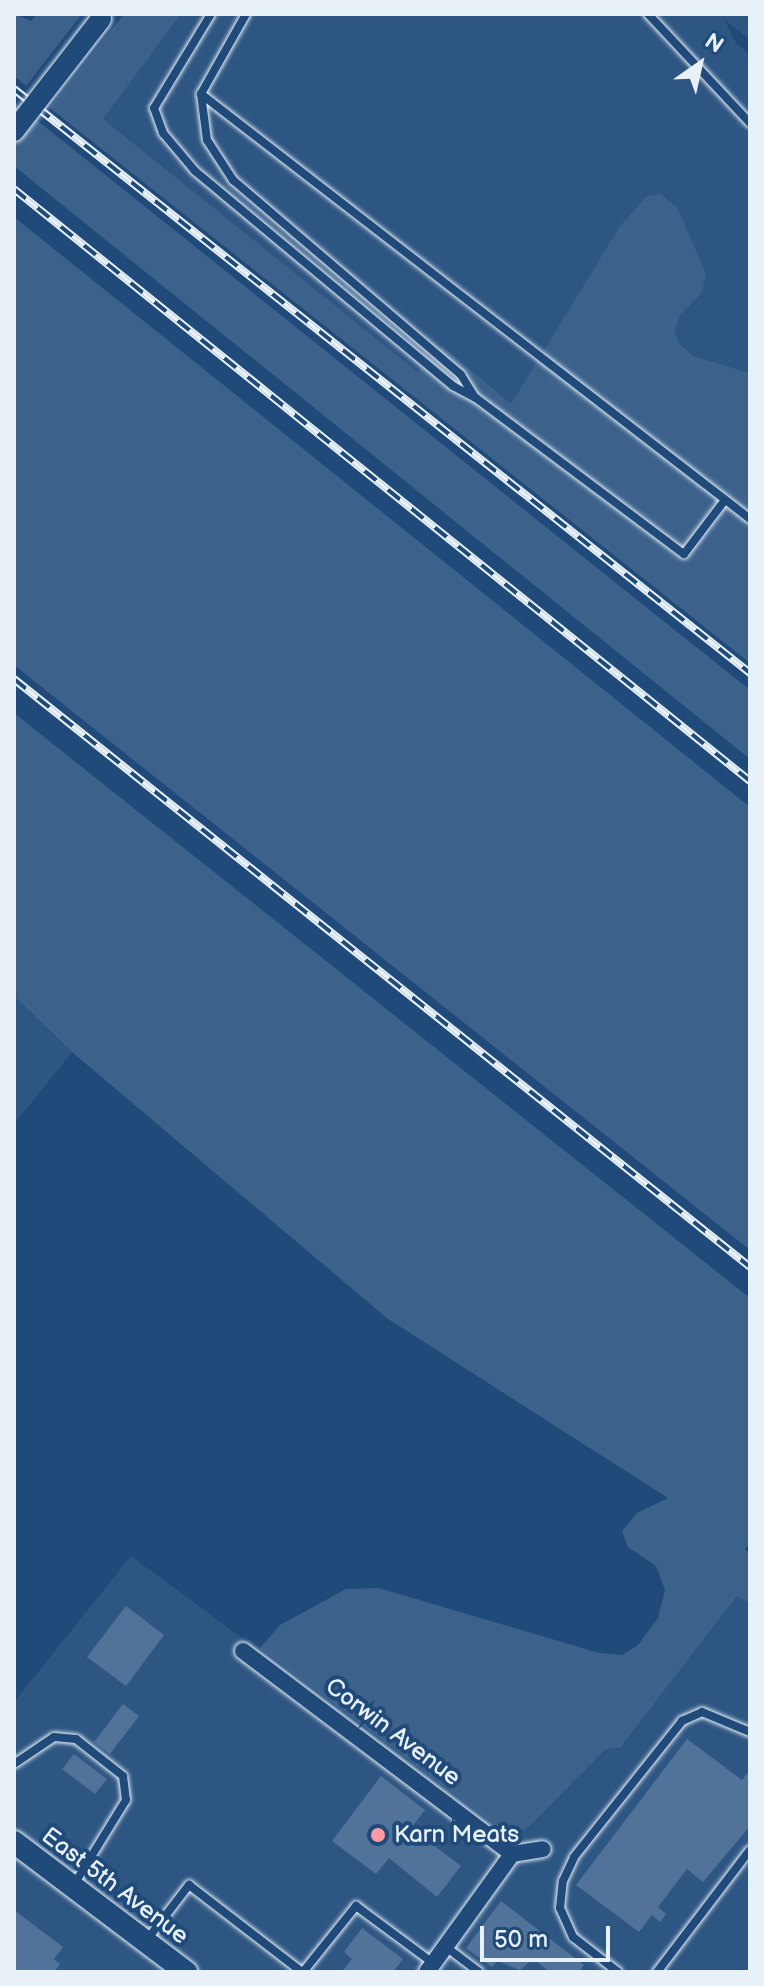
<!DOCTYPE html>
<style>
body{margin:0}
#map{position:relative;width:764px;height:1986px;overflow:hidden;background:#1f4a7a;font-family:"Balsamiq Sans",sans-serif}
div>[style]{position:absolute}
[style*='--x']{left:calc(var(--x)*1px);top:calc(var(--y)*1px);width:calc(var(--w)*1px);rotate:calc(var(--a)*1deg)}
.built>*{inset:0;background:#2e5683}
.green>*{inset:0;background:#3c628c}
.building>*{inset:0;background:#517399}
.roads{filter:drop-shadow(0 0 2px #e8f1f8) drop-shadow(0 0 2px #e8f1f8)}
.service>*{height:8px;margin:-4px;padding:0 4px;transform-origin:4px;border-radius:4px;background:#1f4a7a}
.minor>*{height:16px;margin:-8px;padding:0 8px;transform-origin:8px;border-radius:8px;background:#1f4a7a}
.secondary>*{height:22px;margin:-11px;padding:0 11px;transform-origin:11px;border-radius:11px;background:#1f4a7a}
.rail>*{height:8px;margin-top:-4px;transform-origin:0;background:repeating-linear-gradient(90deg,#1f4a7a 0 15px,#e8f1f8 0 30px);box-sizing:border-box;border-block:2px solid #e8f1f8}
.bridges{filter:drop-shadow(0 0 2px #e8f1f8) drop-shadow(0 0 2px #e8f1f8)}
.tertiary-bridge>*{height:20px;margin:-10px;padding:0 10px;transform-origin:10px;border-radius:10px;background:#1f4a7a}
.dots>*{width:22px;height:22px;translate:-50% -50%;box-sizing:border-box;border:4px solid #1f4a7a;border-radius:50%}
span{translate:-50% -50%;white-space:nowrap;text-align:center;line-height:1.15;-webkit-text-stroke:8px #1f4a7a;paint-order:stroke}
.street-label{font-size:24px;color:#e8f1f8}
.poi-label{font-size:24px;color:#e8f1f8}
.left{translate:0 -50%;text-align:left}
.frame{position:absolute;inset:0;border:16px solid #e8f1f8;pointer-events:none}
.north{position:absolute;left:660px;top:24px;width:80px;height:80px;-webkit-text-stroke:6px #1f4a7a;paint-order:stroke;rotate:34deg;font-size:22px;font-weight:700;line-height:32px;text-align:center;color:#e8f1f8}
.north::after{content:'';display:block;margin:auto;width:28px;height:36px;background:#e8f1f8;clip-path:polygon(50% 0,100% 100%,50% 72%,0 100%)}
.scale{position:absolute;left:480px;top:1926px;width:130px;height:36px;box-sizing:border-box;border:4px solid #e8f1f8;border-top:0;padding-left:10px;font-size:24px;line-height:28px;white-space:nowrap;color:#e8f1f8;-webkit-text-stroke:6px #1f4a7a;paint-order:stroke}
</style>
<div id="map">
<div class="built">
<div style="clip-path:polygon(181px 14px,750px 14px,750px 40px,724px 19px,736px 43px,750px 55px,750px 373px,694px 356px,680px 345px,675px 331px,680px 314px,702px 293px,620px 226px,511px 405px,442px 346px,418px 372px,102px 119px)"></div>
<div style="clip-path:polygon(14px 996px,72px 1052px,14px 1124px)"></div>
<div style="clip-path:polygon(131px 1556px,510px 1836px,529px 1827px,606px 1749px,620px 1748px,737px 1596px,750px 1604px,750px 1972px,14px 1972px,14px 1702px)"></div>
</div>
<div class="green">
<div style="clip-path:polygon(14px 14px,31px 21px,37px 14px,82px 14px,26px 86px,14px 76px)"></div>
<div style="clip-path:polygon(124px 14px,181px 14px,103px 119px,418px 372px,442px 346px,511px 404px,620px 226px,647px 196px,661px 194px,678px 209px,706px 274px,702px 293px,680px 315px,675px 331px,680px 345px,694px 356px,750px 373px,750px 663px,50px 108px)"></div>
<div style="clip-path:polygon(14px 102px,750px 690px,750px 759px,14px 166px)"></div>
<div style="clip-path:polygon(14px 217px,750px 807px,750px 1250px,14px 665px)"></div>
<div style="clip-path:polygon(14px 713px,750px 1298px,750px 1543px,745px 1549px,750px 1554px,750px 1604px,737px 1596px,620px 1748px,606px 1749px,529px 1827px,510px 1836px,260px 1648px,280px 1625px,346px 1589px,379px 1588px,599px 1653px,622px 1655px,638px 1645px,658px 1618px,665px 1590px,656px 1566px,628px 1547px,622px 1531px,637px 1513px,668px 1498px,388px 1319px,72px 1052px,14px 996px)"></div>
</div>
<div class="building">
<div style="clip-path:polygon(126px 1606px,164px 1635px,126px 1686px,87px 1657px)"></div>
<div style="clip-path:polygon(123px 1704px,139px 1716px,110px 1754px,94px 1742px)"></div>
<div style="clip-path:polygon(687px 1739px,742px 1780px,750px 1770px,750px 1826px,703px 1882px,687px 1869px,658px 1907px,666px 1914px,660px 1922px,652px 1915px,639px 1932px,576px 1885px)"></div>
<div style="clip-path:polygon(74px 1754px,107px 1779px,95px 1794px,62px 1769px)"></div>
<div style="clip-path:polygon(381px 1776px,425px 1810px,411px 1828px,461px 1866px,437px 1897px,389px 1858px,376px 1874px,332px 1841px)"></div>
<div style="clip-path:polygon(501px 1901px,584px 1965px,579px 1972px,550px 1972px,533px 1959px,520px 1970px,497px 1961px,492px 1967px,466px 1948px)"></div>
<div style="clip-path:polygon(14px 1910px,63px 1947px,54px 1959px,60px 1964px,54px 1972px,14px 1972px)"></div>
<div style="clip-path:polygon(362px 1928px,403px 1959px,393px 1972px,342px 1972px,352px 1959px,344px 1952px)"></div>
</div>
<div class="roads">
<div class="service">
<div style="--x:211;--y:14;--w:110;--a:121.2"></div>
<div style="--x:154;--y:108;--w:27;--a:70"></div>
<div style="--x:163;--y:133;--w:50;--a:49.9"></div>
<div style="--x:195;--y:171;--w:336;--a:39.8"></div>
<div style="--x:453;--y:386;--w:26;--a:28"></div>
<div style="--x:476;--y:398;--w:260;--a:36.9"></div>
<div style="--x:684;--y:554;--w:68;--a:-52.8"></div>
<div style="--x:246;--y:14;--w:92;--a:119.4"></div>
<div style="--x:201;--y:94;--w:694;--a:37.74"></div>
<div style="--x:648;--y:14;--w:149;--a:46.9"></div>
<div style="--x:201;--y:94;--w:46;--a:82.6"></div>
<div style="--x:207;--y:140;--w:48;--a:57"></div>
<div style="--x:233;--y:180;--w:300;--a:40.5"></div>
<div style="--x:461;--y:375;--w:26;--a:58"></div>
<div style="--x:14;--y:1764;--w:48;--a:-34"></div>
<div style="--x:54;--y:1737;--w:22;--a:5"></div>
<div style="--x:76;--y:1739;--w:60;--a:38.2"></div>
<div style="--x:123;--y:1776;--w:24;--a:83"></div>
<div style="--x:126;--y:1800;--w:101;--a:121.6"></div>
<div style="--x:146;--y:1941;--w:71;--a:-52.5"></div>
<div style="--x:189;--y:1885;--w:143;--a:37.6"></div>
<div style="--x:446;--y:1947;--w:41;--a:37.1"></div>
<div style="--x:303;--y:1972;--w:85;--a:-51.2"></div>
<div style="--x:356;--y:1906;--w:96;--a:36.5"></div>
<div style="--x:618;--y:1972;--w:57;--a:-142.1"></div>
<div style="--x:573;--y:1937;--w:32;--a:-114"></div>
<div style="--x:560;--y:1908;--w:27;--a:-84"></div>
<div style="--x:563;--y:1881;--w:26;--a:-65"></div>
<div style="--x:574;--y:1857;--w:174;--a:-51.5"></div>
<div style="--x:682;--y:1721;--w:22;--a:-24"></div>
<div style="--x:702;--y:1712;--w:52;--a:22.6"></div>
<div style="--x:657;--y:1972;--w:153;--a:-52.7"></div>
</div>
<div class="minor">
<div style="--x:243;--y:1651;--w:337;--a:37"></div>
<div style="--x:427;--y:1972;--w:145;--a:-54.2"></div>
<div style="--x:512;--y:1854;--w:31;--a:-9"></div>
</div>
<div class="secondary">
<div style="--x:14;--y:1842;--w:216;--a:37.1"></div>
</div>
</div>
<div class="rail">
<div style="--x:14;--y:89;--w:940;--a:38.43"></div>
<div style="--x:14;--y:189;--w:945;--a:38.81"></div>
<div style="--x:14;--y:679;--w:942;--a:38.62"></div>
</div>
<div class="bridges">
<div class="tertiary-bridge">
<div style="--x:14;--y:131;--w:142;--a:-52.2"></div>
</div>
</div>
<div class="dots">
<div style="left:378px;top:1835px;background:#ff9aa2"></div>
</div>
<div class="street-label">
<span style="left:393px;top:1732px;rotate:37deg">Corwin Avenue</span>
<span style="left:115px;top:1886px;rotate:37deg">East 5th Avenue</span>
</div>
<div class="poi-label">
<span class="left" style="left:394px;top:1835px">Karn Meats</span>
</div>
<div class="frame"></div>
<div class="north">N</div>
<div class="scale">50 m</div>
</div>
